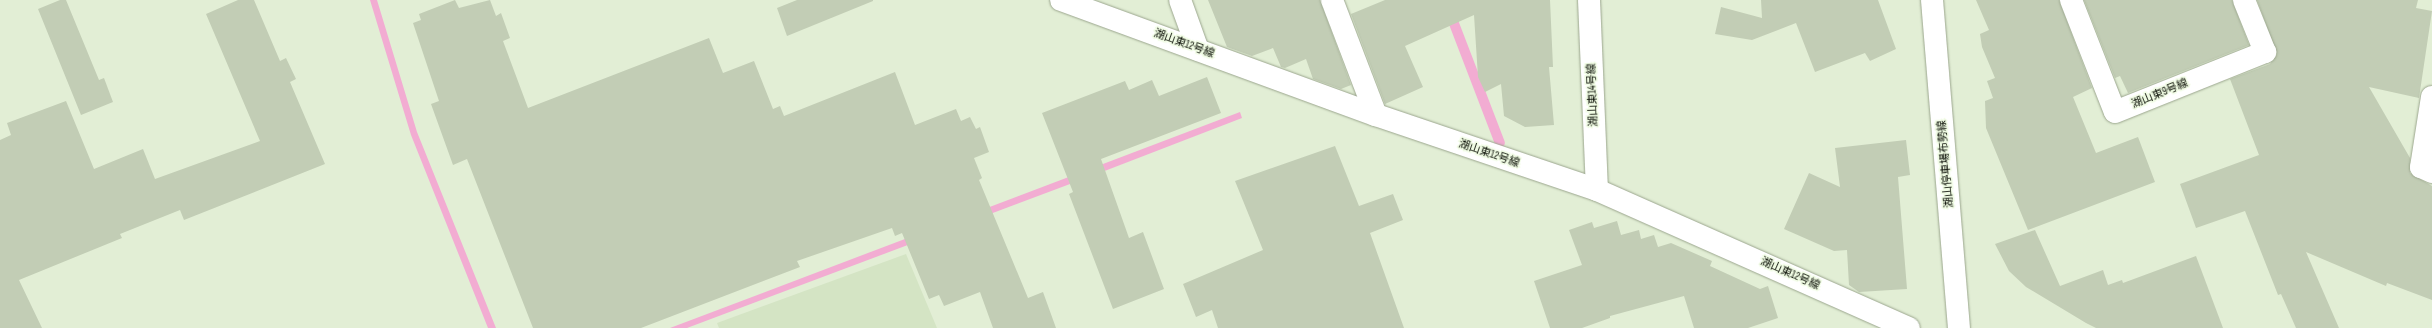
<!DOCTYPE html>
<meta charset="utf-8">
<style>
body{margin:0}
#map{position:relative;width:2432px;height:328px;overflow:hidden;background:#e2eed5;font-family:"Sofia Sans Condensed","Noto Sans JP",sans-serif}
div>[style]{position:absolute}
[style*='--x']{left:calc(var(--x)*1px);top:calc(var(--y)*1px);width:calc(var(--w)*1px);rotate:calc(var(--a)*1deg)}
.built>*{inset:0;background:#d4e4c4}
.water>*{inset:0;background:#f2acd2}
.stream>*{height:10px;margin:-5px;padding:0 5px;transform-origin:5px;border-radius:5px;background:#f2acd2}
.building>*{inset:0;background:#c2cdb5}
.roads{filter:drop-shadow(0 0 1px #9ba68e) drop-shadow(0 0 1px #9ba68e)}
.minor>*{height:22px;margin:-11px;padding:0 11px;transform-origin:11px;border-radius:11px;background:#fff}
.secondary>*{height:22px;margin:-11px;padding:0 11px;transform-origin:11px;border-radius:11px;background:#fff}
span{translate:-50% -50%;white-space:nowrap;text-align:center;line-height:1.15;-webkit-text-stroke:3px #effbe2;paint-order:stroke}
.street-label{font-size:11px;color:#0a0e06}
</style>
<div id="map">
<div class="built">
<div style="clip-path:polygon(906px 254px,937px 328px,719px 328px,717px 323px)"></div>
</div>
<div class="water">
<div style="clip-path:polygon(370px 0,377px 0,417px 132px,496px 328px,488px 328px,411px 135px)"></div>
<div style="clip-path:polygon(1240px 112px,1242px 118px,1102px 172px,687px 328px,670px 328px)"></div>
</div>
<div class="stream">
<div style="--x:1445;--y:0;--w:153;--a:69"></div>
</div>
<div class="building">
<div style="clip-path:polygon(60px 0,66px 0,99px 80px,104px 78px,113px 102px,81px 115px,38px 9px)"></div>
<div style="clip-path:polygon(238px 0,254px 0,280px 61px,286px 58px,296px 79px,290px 82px,325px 164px,184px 220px,180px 210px,120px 234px,122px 238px,19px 280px,42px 328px,0 328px,0 140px,11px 135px,7px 123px,66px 101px,94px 169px,143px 149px,155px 179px,260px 141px,206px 14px)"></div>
<div style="clip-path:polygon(455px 0,459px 8px,490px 0,496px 16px,501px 13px,510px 38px,503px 41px,528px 108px,709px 38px,723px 73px,754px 61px,773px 109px,780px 106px,784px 116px,895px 72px,915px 125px,956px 109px,961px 121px,970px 117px,976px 129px,980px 127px,989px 152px,974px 158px,982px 178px,979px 180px,1028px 298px,1043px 292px,1056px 328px,993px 328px,980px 292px,944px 306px,939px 295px,929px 299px,902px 233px,895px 236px,892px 228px,797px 261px,800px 267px,641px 328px,533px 328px,467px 159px,453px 165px,431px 104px,439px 101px,413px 23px,421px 20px,419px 14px)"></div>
<div style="clip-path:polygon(797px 0,873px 0,873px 1px,787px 36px,777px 8px)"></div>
<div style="clip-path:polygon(1208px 0,1320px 0,1351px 85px,1341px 89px,1313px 79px,1306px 59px,1285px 68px,1281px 67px,1273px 48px,1252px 56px,1227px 47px)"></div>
<div style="clip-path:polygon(1385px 0,1550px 0,1553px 67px,1549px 67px,1554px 125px,1525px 127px,1504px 116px,1501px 84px,1485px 92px,1478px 77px,1474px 15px,1405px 46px,1423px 87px,1385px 104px,1351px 14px)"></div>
<div style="clip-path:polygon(1761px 0,1878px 0,1896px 49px,1870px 61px,1865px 53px,1815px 72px,1796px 23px,1752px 40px,1715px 34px,1721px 7px,1762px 18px)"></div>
<div style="clip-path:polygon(1976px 0,2059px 0,2092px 88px,2073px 97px,2096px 153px,2138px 137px,2155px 182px,2028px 230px,1986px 128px,1985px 101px,1993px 98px,1987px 81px,1995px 78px,1982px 47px,1980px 34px,1989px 30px)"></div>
<div style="clip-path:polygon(2084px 0,2232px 0,2249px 45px,2128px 93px,2120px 76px,2115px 78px)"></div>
<div style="clip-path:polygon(2257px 0,2418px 0,2416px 8px,2432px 11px,2419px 98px,2369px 87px,2410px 158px,2410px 173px,2432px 186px,2432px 300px,2387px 283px,2386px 286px,2306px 252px,2339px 328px,2296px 328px,2281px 294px,2278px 295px,2245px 211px,2196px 228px,2180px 184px,2259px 155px,2230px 79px,2270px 64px,2277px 54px)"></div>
<div style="clip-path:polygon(1207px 77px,1221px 113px,1101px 159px,1129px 238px,1143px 232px,1164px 289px,1113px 309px,1069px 194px,1073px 192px,1042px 113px,1125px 81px,1129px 90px,1152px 80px,1159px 96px)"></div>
<div style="clip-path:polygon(1906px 140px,1910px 175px,1898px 177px,1907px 289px,1859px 292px,1849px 285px,1847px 250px,1834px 251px,1784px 229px,1809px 173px,1840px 187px,1835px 148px)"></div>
<div style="clip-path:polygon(1335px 146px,1359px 206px,1393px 194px,1403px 220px,1370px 233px,1404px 328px,1218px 328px,1212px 310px,1196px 317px,1183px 284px,1263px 250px,1235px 181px)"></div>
<div style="clip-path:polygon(1617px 221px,1621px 235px,1639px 230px,1641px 239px,1654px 235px,1658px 247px,1671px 243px,1712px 261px,1710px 266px,1760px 289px,1768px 286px,1778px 318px,1748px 328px,1694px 328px,1684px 296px,1610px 316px,1610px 318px,1582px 328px,1550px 328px,1534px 281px,1582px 265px,1569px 230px,1592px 222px,1594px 228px)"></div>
<div style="clip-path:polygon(2035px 230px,2060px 286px,2103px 270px,2108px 285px,2122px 280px,2123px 283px,2196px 256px,2223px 328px,2096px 328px,2086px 323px,2026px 287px,2009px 271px,1995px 244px)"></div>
</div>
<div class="roads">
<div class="minor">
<div style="--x:1061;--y:0;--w:335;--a:20.1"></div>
<div style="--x:1376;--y:115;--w:233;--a:18.7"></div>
<div style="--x:1597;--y:190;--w:341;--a:23.9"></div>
<div style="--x:1180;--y:0;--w:53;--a:70.2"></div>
<div style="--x:1332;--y:0;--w:123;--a:69.1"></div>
<div style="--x:1589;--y:0;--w:190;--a:87.6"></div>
<div style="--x:2071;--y:0;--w:120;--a:68.6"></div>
<div style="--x:2115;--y:112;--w:162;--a:-21.8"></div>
<div style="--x:2265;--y:52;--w:56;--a:-112"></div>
<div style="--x:2432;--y:97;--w:71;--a:98.9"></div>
<div style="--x:2421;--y:167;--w:12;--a:24"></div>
</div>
<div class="secondary">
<div style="--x:1932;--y:0;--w:329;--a:85.3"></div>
</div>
</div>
<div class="street-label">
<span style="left:1184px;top:44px;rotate:20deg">湖山東12号線</span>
<span style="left:2160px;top:94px;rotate:-22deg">湖山東9号線</span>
<span style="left:1593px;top:95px;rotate:-92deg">湖山東14号線</span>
<span style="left:1489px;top:154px;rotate:19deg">湖山東12号線</span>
<span style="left:1946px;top:164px;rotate:-95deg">湖山停車場布勢線</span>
<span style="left:1790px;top:274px;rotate:24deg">湖山東12号線</span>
</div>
</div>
